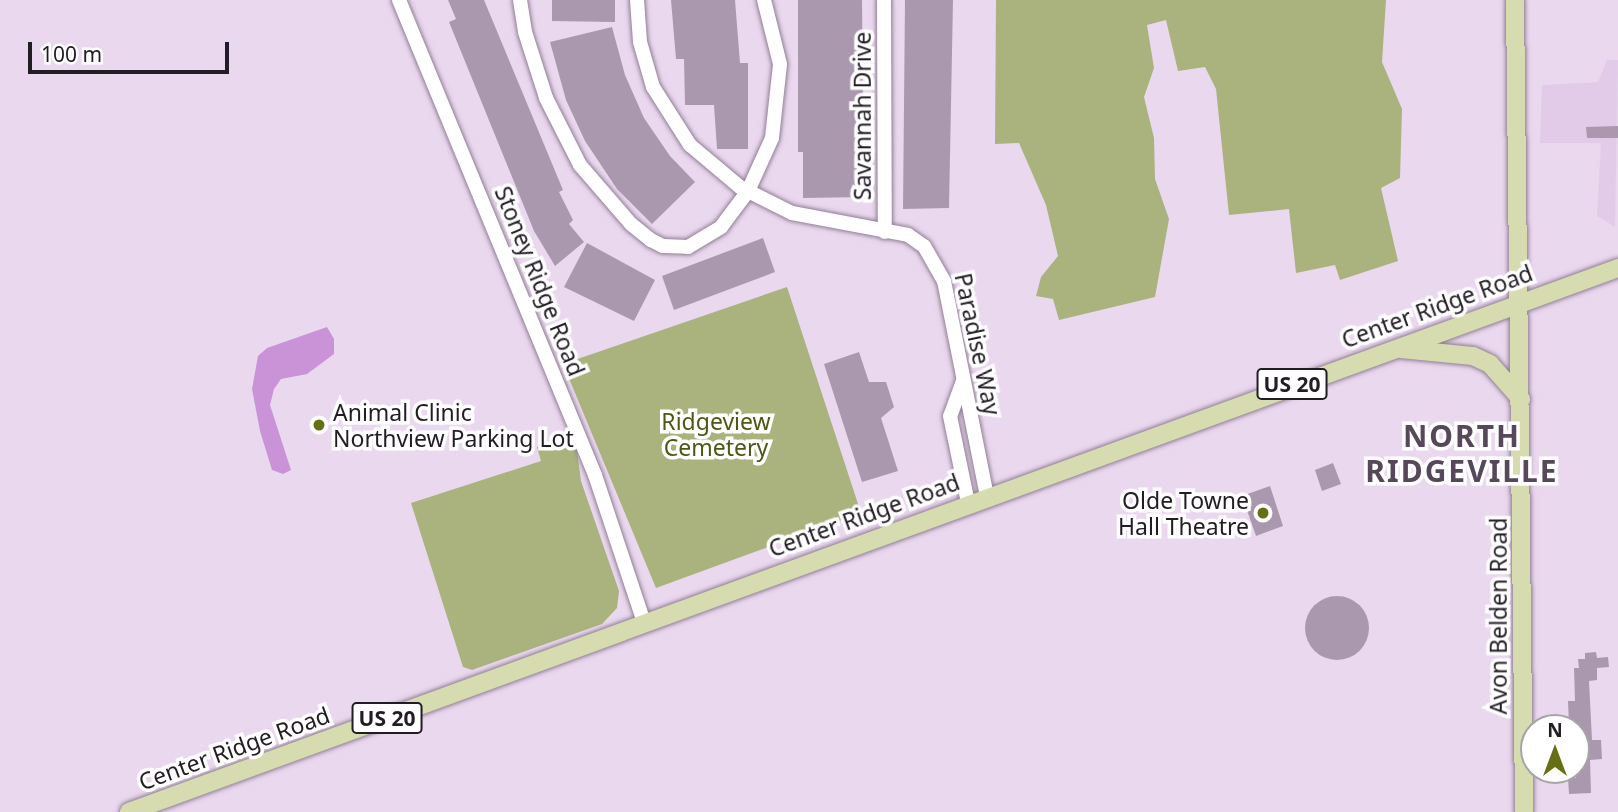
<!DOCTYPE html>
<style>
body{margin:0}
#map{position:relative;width:1618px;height:812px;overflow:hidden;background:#ead8ef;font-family:"Noto Sans",sans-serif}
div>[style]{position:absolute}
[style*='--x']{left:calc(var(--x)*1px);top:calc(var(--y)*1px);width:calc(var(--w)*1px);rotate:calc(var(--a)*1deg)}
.built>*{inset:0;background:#e2cbe8}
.green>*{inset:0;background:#aab27e}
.water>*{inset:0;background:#ca93d8}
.building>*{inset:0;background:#aa99ae}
.round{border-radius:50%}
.roads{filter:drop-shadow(0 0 2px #907f94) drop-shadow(0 0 2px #907f94)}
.minor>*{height:14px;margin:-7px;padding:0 7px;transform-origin:7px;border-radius:7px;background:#fff}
.major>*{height:18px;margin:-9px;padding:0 9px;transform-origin:9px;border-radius:9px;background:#d6dcb0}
.dots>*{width:19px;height:19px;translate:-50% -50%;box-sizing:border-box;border:4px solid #fff;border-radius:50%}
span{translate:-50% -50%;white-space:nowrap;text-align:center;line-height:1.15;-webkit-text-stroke:7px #fff;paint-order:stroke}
.shield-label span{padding:2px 5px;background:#fff;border:2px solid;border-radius:5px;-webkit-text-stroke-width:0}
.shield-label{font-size:21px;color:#221c24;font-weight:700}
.street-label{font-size:23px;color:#221c24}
.poi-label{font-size:23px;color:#221c24}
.left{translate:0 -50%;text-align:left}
.right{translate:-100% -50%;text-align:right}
.park-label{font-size:23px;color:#505715}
.district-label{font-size:30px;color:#56475a;font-weight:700;letter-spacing:2px}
.north{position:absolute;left:1520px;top:714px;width:70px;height:70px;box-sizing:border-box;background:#fff;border:2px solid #a7a4a7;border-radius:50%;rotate:0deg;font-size:19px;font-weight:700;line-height:28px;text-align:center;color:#221c24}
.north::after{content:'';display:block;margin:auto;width:24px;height:32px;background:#666f16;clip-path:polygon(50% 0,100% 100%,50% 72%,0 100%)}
.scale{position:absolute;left:28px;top:42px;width:201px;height:32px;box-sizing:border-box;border:4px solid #221c24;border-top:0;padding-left:9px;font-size:21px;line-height:24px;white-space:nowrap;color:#221c24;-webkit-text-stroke:5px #fff;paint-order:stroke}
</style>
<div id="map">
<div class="built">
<div style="clip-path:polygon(1607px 60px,1618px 60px,1615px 227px,1597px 216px,1601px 143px,1540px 143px,1542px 85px,1598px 82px)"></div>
</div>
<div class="green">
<div style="clip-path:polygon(996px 0,1386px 0,1382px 62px,1402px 109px,1400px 178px,1381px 188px,1398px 261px,1340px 280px,1335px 265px,1296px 273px,1289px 209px,1229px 215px,1216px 89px,1205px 67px,1178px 71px,1166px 20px,1147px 25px,1154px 68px,1144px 97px,1154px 138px,1155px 179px,1169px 219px,1155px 297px,1059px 320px,1053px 299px,1036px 296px,1041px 277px,1058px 256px,1046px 205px,1019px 143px,995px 144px)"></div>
<div style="clip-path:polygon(787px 287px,861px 513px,656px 588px,563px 364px)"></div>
<div style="clip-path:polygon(560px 440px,573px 443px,577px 451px,581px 481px,619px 591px,617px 608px,602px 624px,472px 670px,463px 667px,411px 503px,541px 461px,537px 447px)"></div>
</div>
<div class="water">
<div style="clip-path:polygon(327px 327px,334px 339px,334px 354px,307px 374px,281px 379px,274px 389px,270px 405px,291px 470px,283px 474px,272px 470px,260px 431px,252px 389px,258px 356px,267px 348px)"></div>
</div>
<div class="building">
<div style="clip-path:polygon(448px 0,484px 0,563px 190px,559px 192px,573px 220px,569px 224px,584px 242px,555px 266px,534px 231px,449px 22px,456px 19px)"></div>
<div style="clip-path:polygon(552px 0,615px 0,615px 22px,552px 21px)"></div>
<div style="clip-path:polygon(671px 0,735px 0,740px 63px,748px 63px,748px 149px,717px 149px,714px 105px,685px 105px,684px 59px,676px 59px)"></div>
<div style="clip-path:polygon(798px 0,862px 0,864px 197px,803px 198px,803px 152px,798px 152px)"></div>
<div style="clip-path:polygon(905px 0,953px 0,949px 208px,903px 209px)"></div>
<div style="clip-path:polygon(612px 27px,625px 75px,644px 118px,670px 156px,695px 182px,652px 224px,617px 189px,585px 141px,566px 100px,550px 42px)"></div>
<div style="clip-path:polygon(1618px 126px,1618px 138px,1587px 138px,1586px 127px)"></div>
<div style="clip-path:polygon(763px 238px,775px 272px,674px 310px,662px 276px)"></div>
<div style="clip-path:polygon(587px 243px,655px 280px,634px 321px,564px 287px)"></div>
<div style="clip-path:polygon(859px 352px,869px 382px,886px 382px,894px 407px,881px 418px,898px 471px,862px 482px,824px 364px)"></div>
<div style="clip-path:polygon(1333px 463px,1341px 484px,1322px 491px,1315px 470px)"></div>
<div style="clip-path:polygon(1270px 486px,1283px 526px,1256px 536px,1242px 496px)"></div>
<div class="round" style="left:1305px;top:596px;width:64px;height:64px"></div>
<div style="clip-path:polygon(1596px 652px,1597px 658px,1608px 657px,1609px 667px,1597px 668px,1597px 680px,1589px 681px,1592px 740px,1601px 740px,1602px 759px,1590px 760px,1591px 793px,1569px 794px,1568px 778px,1576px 778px,1576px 724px,1569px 724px,1568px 701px,1575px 701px,1574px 668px,1579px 668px,1578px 659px,1585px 659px,1585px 653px)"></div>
</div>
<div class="roads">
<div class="minor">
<div style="--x:399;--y:0;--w:514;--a:67.58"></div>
<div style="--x:595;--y:475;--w:155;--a:71.6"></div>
<div style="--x:520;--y:0;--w:32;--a:81"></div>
<div style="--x:525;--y:32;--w:69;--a:72.3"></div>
<div style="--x:546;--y:98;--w:75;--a:63.1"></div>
<div style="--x:580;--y:165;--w:78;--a:49.2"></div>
<div style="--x:631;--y:224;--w:26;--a:39"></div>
<div style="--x:651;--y:240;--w:13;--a:27"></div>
<div style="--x:663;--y:246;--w:25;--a:2"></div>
<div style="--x:688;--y:247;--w:39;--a:-31"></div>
<div style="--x:721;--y:227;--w:45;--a:-53.1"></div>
<div style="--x:748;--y:191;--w:58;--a:-65.6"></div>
<div style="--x:772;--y:138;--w:74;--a:-83.8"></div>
<div style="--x:780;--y:64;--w:66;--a:-104"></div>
<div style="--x:637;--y:0;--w:42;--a:85.9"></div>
<div style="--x:640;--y:42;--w:47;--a:73.9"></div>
<div style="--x:653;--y:87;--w:69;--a:57.5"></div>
<div style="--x:690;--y:145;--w:65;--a:40"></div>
<div style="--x:740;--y:187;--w:58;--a:26.6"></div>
<div style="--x:792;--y:213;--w:118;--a:10.7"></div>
<div style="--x:908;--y:235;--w:19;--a:35"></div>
<div style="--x:924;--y:246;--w:40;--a:60.3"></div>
<div style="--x:944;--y:281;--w:219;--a:78.7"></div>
<div style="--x:884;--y:0;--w:232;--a:89.8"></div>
<div style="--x:963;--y:381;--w:37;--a:110"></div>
<div style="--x:950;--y:416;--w:89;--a:78.3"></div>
</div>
<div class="major">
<div style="--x:1515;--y:0;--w:812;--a:89.36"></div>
<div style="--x:1401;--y:349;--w:72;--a:5.6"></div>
<div style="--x:1473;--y:356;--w:19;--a:25"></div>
<div style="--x:1490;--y:364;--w:47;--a:48.5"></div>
<div style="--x:129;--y:812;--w:1585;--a:-20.07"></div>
</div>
</div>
<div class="dots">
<div style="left:319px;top:425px;background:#666f16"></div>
<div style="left:1263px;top:513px;background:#666f16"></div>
</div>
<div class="shield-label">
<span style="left:1292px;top:384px">US 20</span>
<span style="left:387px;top:718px">US 20</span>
</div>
<div class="street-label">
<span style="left:862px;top:116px;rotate:-90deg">Savannah Drive</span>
<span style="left:540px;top:281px;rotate:68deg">Stoney Ridge Road</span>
<span style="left:1437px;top:306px;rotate:-20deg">Center Ridge Road</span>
<span style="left:978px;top:344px;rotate:78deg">Paradise Way</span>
<span style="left:864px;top:515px;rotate:-20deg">Center Ridge Road</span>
<span style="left:1498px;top:616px;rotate:-90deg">Avon Belden Road</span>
<span style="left:234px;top:748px;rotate:-20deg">Center Ridge Road</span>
</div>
<div class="poi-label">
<span class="left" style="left:333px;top:425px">Animal Clinic<br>Northview Parking Lot</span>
<span class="right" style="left:1249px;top:513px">Olde Towne<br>Hall Theatre</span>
</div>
<div class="park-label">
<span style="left:716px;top:434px">Ridgeview<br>Cemetery</span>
</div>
<div class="district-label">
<span style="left:1462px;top:453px">NORTH<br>RIDGEVILLE</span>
</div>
<div class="north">N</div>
<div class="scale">100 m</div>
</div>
